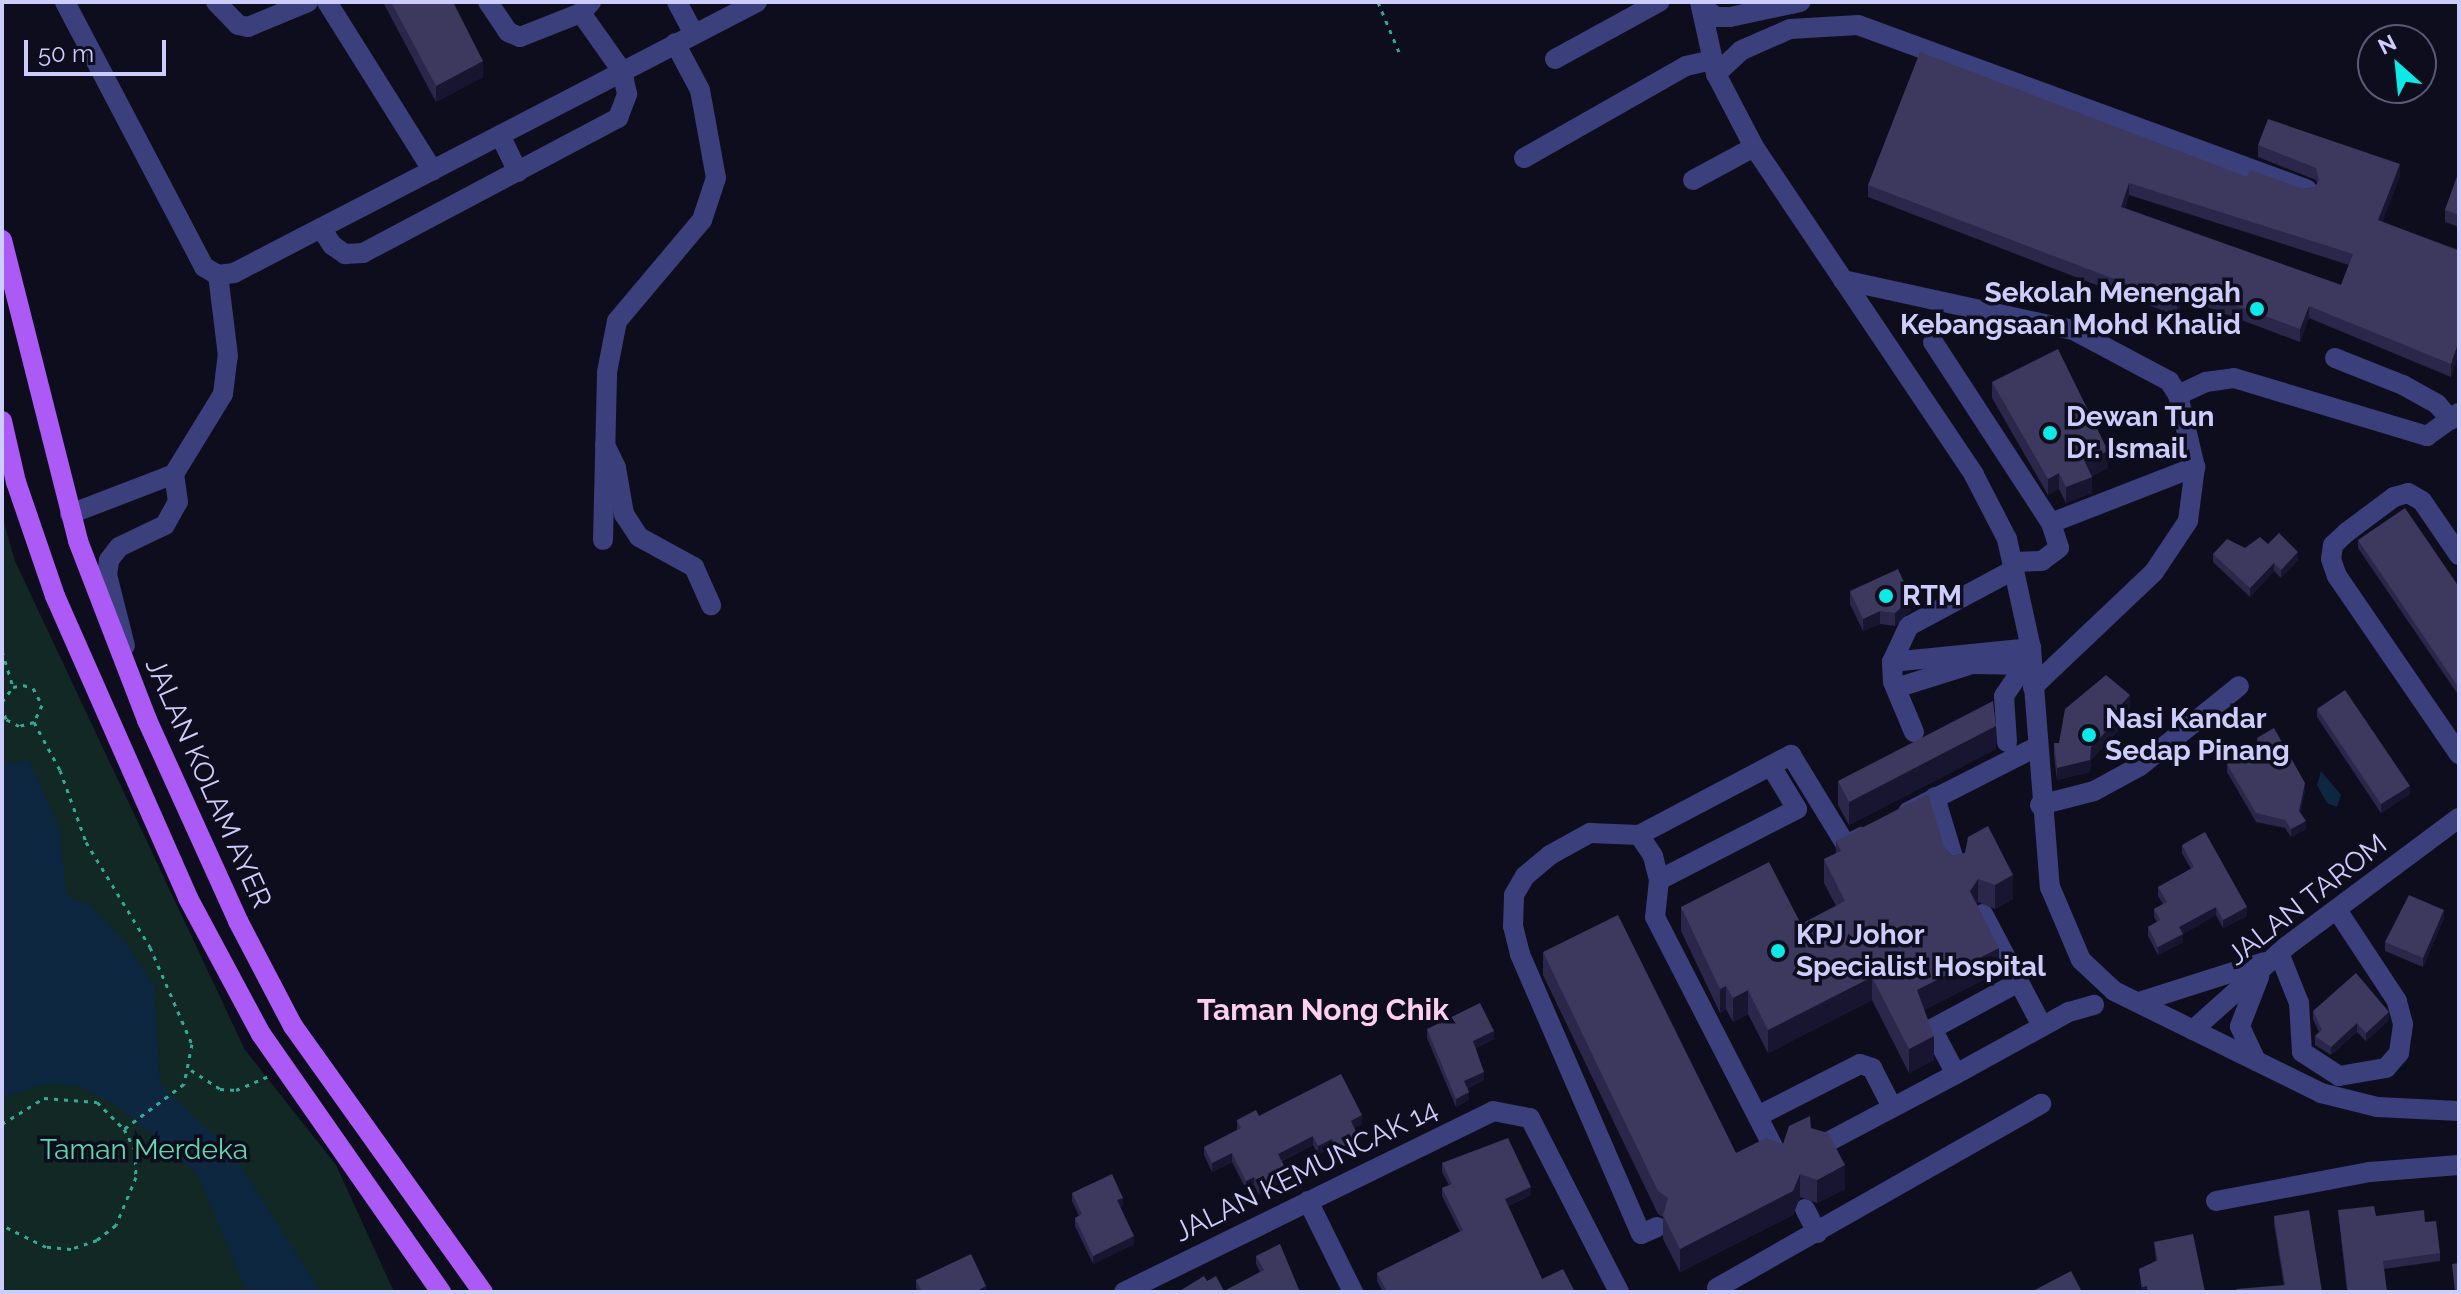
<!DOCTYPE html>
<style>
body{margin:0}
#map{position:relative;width:2461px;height:1294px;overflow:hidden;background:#0e0d1e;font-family:Raleway,sans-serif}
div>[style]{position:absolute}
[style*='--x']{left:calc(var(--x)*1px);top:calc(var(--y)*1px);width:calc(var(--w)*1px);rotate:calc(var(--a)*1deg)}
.green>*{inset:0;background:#112824}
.water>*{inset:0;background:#0e2741}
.path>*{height:3px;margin-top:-1.5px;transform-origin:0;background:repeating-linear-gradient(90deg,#33aa96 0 4px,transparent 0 10px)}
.minor>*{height:20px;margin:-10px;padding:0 10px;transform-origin:10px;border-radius:10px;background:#3b3f7b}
.major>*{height:20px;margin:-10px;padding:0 10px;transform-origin:10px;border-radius:10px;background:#ab5af6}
.wall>*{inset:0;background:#2a274b}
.shaded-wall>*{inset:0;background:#181531}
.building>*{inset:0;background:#3c385e}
.dots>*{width:22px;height:22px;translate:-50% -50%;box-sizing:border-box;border:4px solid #0e0d1e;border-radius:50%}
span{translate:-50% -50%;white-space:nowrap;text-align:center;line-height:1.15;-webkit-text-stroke:7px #0e0d1e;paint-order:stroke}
.poi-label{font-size:28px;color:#cdcdfc;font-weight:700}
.right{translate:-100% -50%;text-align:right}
.left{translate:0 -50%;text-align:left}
.street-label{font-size:28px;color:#cdcdfc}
.park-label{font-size:28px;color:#5ed8ac}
.neighbourhood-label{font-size:30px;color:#fdcff1;font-weight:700}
.frame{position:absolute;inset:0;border:4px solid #cdcdfc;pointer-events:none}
.north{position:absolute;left:2357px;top:24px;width:80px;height:80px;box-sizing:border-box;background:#0e0d1e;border:2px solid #5a5a77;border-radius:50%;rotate:333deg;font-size:22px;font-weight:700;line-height:32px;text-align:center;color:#cdcdfc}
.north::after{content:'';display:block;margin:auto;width:28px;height:36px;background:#0ce9e7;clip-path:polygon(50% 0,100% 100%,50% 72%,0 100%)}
.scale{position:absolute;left:24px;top:40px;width:142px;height:36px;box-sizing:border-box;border:4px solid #cdcdfc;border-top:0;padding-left:10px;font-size:24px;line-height:28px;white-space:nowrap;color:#cdcdfc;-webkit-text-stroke:6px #0e0d1e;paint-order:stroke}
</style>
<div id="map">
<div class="green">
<div style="clip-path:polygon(2px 516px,15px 561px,245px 1050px,336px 1165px,394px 1292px,2px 1292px)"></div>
</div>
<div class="water">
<div style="clip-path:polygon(29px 760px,59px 828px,67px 896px,89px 905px,125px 942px,154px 984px,160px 1084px,232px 1153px,321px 1292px,247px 1292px,197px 1173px,116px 1105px,77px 1085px,44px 1084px,2px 1098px,2px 764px)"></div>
<div style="clip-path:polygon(2321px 771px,2341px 795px,2337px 807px,2327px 803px,2317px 785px)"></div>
</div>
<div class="path">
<div style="--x:1378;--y:2;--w:54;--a:67.2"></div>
<div style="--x:2;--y:651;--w:38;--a:73"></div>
<div style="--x:2;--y:702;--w:19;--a:-54"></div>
<div style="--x:13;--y:687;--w:10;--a:-11"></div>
<div style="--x:23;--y:685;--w:10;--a:17"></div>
<div style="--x:33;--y:688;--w:19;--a:62"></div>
<div style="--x:42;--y:705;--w:19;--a:115"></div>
<div style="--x:34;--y:722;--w:16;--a:165"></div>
<div style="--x:19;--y:726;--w:15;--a:-152"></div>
<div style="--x:6;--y:719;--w:13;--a:-108"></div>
<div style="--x:34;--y:722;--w:55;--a:61.6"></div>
<div style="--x:60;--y:770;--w:77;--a:70.1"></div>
<div style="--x:86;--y:842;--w:123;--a:58.6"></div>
<div style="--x:150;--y:947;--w:106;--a:66.6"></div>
<div style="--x:192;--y:1044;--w:41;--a:101.3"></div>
<div style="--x:184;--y:1084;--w:75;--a:143.1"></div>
<div style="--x:191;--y:1070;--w:35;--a:33"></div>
<div style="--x:220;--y:1089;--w:16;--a:4"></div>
<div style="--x:236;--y:1090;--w:34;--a:-23"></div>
<div style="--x:2;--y:1124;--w:49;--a:-31.8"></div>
<div style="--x:44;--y:1098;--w:53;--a:4.3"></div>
<div style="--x:97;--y:1102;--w:38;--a:45"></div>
<div style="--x:124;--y:1129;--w:24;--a:62"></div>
<div style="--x:135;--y:1150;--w:27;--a:88"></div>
<div style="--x:136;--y:1177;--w:52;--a:112.6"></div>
<div style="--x:116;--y:1225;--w:24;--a:142"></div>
<div style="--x:97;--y:1240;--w:28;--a:161"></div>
<div style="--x:71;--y:1249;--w:25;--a:-175"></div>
<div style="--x:46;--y:1247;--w:49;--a:-153.4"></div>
</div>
<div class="minor">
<div style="--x:65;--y:2;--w:299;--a:62.3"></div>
<div style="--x:204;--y:267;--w:16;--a:30"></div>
<div style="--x:218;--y:275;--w:16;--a:-7"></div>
<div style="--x:234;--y:273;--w:589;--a:-27.39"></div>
<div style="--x:216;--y:2;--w:32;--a:46"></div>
<div style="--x:238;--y:25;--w:10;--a:11"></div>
<div style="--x:248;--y:27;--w:65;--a:-22.6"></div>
<div style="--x:327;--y:2;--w:199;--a:57.9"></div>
<div style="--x:488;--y:2;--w:36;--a:56"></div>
<div style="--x:508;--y:32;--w:13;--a:23"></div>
<div style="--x:520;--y:37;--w:66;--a:-21.5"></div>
<div style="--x:677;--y:2;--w:36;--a:62"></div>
<div style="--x:1700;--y:2;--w:74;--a:77.5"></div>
<div style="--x:1716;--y:74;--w:82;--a:62.5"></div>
<div style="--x:1754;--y:147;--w:395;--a:56.1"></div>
<div style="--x:1974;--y:475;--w:72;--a:62.7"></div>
<div style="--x:2007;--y:539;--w:112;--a:77.6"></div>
<div style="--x:2031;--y:648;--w:240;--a:85.5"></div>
<div style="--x:2050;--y:887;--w:79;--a:67"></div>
<div style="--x:2081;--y:960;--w:45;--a:43.2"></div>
<div style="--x:2114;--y:991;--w:231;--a:26.2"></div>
<div style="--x:2321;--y:1093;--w:58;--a:14"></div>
<div style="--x:2377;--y:1107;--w:82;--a:2.8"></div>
<div style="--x:1701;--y:6;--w:19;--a:36"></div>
<div style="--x:1716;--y:17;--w:14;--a:0"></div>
<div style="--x:1730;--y:17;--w:72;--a:-12.1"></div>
<div style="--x:1555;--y:59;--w:119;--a:-28.7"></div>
<div style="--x:1716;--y:74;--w:35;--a:-43"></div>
<div style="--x:1742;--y:50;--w:52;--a:-23.6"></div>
<div style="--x:1790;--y:29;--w:68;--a:-3.4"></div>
<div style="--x:1858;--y:25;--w:478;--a:20.1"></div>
<div style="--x:500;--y:135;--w:41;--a:64.1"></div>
<div style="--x:1524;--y:158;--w:186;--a:-29.6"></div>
<div style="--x:1686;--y:66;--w:28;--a:-13"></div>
<div style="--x:1693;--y:180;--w:69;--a:-28.4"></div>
<div style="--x:321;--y:228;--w:20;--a:57"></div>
<div style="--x:332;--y:245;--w:16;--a:35"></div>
<div style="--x:345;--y:254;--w:18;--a:-3"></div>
<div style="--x:363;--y:253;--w:289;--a:-27.9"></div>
<div style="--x:618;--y:118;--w:26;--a:-69"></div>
<div style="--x:627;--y:94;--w:24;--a:-102"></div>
<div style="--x:622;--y:71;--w:71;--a:-125.3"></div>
<div style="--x:581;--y:13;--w:15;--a:-48"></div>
<div style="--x:1843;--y:280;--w:235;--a:12.3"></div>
<div style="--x:2073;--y:330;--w:109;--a:28"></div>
<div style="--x:2169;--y:381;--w:17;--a:57"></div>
<div style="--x:2178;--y:395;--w:74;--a:76.7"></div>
<div style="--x:2195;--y:467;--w:54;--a:97.4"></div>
<div style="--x:2188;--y:521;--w:61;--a:123.7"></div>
<div style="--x:2154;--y:572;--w:167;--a:136.5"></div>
<div style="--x:1933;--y:342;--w:216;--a:56.9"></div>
<div style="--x:2051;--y:523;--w:26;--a:72"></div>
<div style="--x:2059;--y:548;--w:21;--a:143"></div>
<div style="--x:2042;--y:561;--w:29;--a:178"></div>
<div style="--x:2335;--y:358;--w:73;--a:21.7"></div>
<div style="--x:2403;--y:385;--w:39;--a:29"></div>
<div style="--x:2437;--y:404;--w:21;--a:49"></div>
<div style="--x:2178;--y:395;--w:31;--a:-25"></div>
<div style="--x:2206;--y:382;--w:28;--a:-8"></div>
<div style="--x:2234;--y:378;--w:202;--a:16.7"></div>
<div style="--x:2427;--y:436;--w:39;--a:-36"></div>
<div style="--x:605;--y:445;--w:25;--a:64"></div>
<div style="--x:616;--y:468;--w:47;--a:80.1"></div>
<div style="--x:624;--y:514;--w:27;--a:57"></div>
<div style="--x:639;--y:537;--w:63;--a:28.6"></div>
<div style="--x:694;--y:567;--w:42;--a:65.9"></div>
<div style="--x:70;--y:514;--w:111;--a:-21"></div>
<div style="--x:2051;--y:523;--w:155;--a:-21.3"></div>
<div style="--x:603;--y:540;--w:168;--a:-88.6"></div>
<div style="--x:607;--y:372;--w:52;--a:-78.9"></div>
<div style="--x:617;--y:321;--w:132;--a:-49.9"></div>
<div style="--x:702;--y:220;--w:44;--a:-71.6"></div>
<div style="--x:716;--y:178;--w:89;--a:-100.3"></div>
<div style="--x:700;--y:90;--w:53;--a:-118"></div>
<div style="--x:2459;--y:555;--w:65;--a:-124.4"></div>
<div style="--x:2422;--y:501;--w:16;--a:-150"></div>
<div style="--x:2408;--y:493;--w:15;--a:164"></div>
<div style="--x:2394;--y:497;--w:59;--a:143.3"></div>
<div style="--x:2347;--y:532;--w:19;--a:137"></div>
<div style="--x:2333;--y:545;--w:14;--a:98"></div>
<div style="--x:2331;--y:559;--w:18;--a:71"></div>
<div style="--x:2337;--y:576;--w:216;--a:55.6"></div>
<div style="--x:125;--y:646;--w:73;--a:-104.2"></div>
<div style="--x:107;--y:575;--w:15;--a:-82"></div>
<div style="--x:109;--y:560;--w:16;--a:-52"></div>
<div style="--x:119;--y:547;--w:51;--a:-25.6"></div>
<div style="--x:165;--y:525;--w:26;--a:-61"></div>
<div style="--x:178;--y:502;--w:28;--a:-98"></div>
<div style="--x:174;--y:474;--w:94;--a:-58.5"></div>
<div style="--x:223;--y:394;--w:38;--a:-83"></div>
<div style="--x:228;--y:356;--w:82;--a:-97"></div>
<div style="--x:1892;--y:662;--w:140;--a:-5.8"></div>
<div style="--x:1896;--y:688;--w:80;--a:-17.5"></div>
<div style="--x:1972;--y:664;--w:59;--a:1"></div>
<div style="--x:1914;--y:732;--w:54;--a:-112.8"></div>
<div style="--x:1893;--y:682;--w:20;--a:-93"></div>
<div style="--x:1892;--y:662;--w:40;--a:-65"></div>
<div style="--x:1909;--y:626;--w:120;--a:-28.3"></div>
<div style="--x:2007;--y:742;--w:46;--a:-93.7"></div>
<div style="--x:2004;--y:696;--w:25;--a:-56"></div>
<div style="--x:1935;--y:797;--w:73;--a:73.3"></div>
<div style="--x:2040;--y:805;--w:56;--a:-14.5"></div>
<div style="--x:2094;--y:791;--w:52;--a:-28.5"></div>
<div style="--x:2140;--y:766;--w:127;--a:-38.9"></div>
<div style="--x:1908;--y:812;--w:144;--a:-26.9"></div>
<div style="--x:1639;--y:835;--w:25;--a:56"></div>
<div style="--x:1653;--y:856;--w:25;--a:76"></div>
<div style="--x:1659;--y:880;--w:37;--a:96"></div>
<div style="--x:1655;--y:917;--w:269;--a:62.8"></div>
<div style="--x:1659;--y:880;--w:155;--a:-27.2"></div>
<div style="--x:1797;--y:809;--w:50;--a:-121.2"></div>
<div style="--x:1983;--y:914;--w:127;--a:62.2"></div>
<div style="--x:2279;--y:953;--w:54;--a:68.2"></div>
<div style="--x:2299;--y:1003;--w:49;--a:86.5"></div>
<div style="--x:2302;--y:1052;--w:44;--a:33"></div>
<div style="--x:2339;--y:1076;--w:48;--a:-9.7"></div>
<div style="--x:2386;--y:1068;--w:20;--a:-49"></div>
<div style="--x:2399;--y:1053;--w:29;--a:-82"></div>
<div style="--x:2403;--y:1024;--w:24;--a:-105"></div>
<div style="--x:2397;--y:1001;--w:109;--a:-123.4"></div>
<div style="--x:2017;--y:983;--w:97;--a:151.6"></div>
<div style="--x:1932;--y:1029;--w:51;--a:61.9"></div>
<div style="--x:1956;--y:1074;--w:129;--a:-28.8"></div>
<div style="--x:2069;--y:1012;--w:26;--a:-16"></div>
<div style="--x:2139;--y:1002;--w:131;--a:-17.7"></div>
<div style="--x:2193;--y:1030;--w:126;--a:-41.8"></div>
<div style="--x:2287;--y:946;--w:214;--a:-36.7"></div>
<div style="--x:2256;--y:1061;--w:38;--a:-115"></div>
<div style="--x:2240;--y:1026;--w:53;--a:-68.8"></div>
<div style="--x:1758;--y:1116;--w:114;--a:-27"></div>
<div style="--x:1860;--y:1064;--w:13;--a:18"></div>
<div style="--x:1872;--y:1068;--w:42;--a:62.8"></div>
<div style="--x:1822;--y:1145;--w:152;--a:-27.9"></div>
<div style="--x:1308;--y:1201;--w:102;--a:63.7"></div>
<div style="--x:2216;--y:1201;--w:157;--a:-10.7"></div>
<div style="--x:2370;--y:1172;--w:89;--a:-4.5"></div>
<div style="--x:1805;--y:1209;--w:27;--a:63"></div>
<div style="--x:1657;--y:1227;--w:17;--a:156"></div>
<div style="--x:1641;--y:1234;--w:305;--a:-113.4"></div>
<div style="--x:1520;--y:954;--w:29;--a:-104"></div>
<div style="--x:1513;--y:926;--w:31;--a:-88"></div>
<div style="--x:1514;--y:895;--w:22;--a:-60"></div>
<div style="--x:1525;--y:876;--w:33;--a:-40"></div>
<div style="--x:1550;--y:855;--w:46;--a:-28.8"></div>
<div style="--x:1590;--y:833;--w:49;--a:2.3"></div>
<div style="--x:1639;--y:835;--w:172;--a:-27.8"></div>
<div style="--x:1791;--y:755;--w:105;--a:58.6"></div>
<div style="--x:1846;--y:845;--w:18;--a:-27"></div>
<div style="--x:1717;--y:1288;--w:373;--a:-29.6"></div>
<div style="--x:1124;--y:1292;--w:411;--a:-26.1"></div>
<div style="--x:1493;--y:1111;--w:38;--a:11"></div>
<div style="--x:1530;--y:1118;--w:195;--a:62.9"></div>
</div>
<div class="major">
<div style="--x:2;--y:240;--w:310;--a:75.8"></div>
<div style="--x:78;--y:541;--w:192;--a:68.9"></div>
<div style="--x:147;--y:720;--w:221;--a:65.6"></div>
<div style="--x:238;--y:921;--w:119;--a:62.4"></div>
<div style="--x:293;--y:1026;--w:327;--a:54.5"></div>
<div style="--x:2;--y:421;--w:63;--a:77.1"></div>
<div style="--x:16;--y:482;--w:120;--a:71.1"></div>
<div style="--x:55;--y:596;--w:330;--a:66.2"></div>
<div style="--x:188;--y:898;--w:154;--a:61.8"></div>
<div style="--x:261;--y:1034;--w:315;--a:55.1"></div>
</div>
<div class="wall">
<div style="clip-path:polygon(383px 2px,453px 2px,483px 77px,436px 102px)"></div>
<div style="clip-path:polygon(evenodd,2258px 145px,2400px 176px,2382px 222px,2459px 250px,2451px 377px,2309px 318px,2300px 342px,2183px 298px,2177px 316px,1868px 197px,1868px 185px,2247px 177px,2303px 189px,2315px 187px,2317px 183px,2316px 180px,2258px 157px,2258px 145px,2129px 195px,2349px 265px,2341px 285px,2125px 208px,2129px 195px)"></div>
<div style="clip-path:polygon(2459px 171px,2459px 227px,2445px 222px,2445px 210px)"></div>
<div style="clip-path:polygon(1992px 382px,2108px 468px,2092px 476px,2092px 493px,2066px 503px,2059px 489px,2048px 495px,1992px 398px)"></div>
<div style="clip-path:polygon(2358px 540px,2459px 587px,2459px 696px,2358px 548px)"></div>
<div style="clip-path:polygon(2268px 544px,2298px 560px,2281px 578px,2274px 571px,2250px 597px,2213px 562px,2213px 554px)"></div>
<div style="clip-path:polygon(1850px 591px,1911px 610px,1895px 626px,1880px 624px,1863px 631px,1850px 604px)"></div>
<div style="clip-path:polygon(2130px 708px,2119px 719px,2119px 730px,2091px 760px,2090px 772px,2057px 780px,2054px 756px,2054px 743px,2059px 743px)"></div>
<div style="clip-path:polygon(2317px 709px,2410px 794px,2381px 813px,2317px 717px)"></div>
<div style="clip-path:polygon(2257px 738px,2305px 791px,2300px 813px,2306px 829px,2291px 837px,2285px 828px,2256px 822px,2227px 772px,2227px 764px,2257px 746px)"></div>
<div style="clip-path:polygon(1996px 749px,1849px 825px,1838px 805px,1838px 781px)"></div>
<div style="clip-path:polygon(1836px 841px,1944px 847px,1952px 856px,1965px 853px,2013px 899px,1995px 909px,1978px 902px,1977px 904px,1999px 972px,1924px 1010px,1934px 1060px,1909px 1073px,1872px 1000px,1768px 1053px,1748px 1014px,1733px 1022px,1726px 1009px,1720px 1013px,1681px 931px,1681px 907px,1801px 924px,1836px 906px,1824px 883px,1824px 859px,1836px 853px)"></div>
<div style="clip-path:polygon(2182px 845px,2247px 916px,2223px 928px,2216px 915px,2183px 934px,2183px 942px,2158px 955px,2148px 936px,2148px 927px,2157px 922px,2154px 917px,2154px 909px,2163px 904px,2158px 896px,2158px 887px,2191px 869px,2182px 853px)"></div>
<div style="clip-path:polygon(2444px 918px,2423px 967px,2385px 951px,2385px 942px)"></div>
<div style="clip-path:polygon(1543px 952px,1736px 1153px,1783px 1144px,1811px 1128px,1845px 1189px,1817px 1203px,1800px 1197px,1793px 1215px,1680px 1272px,1663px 1239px,1663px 1217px,1658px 1214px,1543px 975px)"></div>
<div style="clip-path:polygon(2313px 1011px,2389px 1020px,2366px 1041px,2357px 1032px,2331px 1055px,2315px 1045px,2315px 1036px,2319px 1032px,2313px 1019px)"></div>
<div style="clip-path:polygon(1427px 1029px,1494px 1039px,1476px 1048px,1484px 1080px,1468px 1088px,1469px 1100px,1456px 1107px,1427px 1038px)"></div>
<div style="clip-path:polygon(1259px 1116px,1362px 1124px,1354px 1128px,1358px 1144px,1338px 1158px,1332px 1147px,1318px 1154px,1313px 1145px,1282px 1161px,1287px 1180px,1259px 1195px,1254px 1185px,1246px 1189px,1232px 1162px,1212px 1172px,1204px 1155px,1204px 1147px,1237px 1130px,1237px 1120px)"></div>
<div style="clip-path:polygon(1442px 1163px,1531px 1195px,1508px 1206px,1542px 1279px,1575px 1292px,1383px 1292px,1377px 1281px,1377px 1273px,1460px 1232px,1442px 1196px,1442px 1188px,1449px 1185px,1442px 1172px)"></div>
<div style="clip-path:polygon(1072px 1193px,1123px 1206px,1120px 1207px,1134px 1244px,1093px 1264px,1075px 1226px,1075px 1218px,1079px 1216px,1072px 1201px)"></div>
<div style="clip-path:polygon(2338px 1210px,2376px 1216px,2425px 1222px,2440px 1253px,2440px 1261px,2384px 1269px,2387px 1292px,2347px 1292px)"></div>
<div style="clip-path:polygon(2274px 1216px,2322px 1292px,2284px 1286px,2274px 1224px)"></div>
<div style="clip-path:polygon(2154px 1242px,2205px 1292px,2142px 1292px,2139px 1269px,2156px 1261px)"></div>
<div style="clip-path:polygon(1256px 1256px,1300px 1292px,1178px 1292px,1207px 1281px,1224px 1291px,1260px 1272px,1256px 1264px)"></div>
<div style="clip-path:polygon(916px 1280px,986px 1292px,918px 1292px,916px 1288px)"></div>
</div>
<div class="shaded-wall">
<div style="clip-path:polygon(483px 61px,483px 77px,436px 102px,436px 86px)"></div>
<div style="clip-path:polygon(2400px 164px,2400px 176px,2378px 233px,2378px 220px)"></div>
<div style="clip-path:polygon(2129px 183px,2129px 195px,2121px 219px,2121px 207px)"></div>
<div style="clip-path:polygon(2183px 286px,2183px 298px,2177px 316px,2177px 303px)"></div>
<div style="clip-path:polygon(2309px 306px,2309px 318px,2300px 342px,2300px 329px)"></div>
<div style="clip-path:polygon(2459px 341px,2459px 354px,2451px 377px,2451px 364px)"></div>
<div style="clip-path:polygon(2108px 451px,2108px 468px,2085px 479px,2085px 462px)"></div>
<div style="clip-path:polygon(2059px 473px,2059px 489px,2048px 495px,2048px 479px)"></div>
<div style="clip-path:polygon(2092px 477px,2092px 493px,2066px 503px,2066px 487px)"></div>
<div style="clip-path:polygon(2298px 552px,2298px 560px,2281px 578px,2281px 570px)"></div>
<div style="clip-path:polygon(2274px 563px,2274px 571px,2250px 597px,2250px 588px)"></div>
<div style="clip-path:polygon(1911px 598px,1911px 610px,1895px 626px,1895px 613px)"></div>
<div style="clip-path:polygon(1880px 611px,1880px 624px,1863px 631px,1863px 619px)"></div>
<div style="clip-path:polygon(2130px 695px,2130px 708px,2119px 719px,2119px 730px,2091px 760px,2090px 772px,2057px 780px,2057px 768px,2114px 713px)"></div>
<div style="clip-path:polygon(1996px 726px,1996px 749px,1849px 825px,1849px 802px)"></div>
<div style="clip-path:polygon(2305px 783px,2305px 791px,2299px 819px,2299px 811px)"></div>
<div style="clip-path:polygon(2410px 786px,2410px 794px,2381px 813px,2381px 804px)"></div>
<div style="clip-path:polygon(2306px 821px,2306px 829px,2291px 837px,2291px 829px)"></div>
<div style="clip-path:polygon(2013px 875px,2013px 899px,1995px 909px,1995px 885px)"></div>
<div style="clip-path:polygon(1978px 879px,1978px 902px,1970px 914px,1970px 891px)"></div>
<div style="clip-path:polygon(2216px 907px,2216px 915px,2183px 934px,2183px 942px,2158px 955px,2158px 947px,2179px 927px)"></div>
<div style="clip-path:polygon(2247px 907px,2247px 916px,2223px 928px,2223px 920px)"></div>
<div style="clip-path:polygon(2444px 910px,2444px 918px,2423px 967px,2423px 958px)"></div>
<div style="clip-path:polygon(1999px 948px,1999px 972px,1917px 1014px,1917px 990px)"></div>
<div style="clip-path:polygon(1872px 977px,1872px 1000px,1768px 1053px,1768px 1030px)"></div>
<div style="clip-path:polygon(1726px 986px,1726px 1009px,1720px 1013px,1720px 989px)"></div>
<div style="clip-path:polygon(1748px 990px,1748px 1014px,1733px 1022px,1733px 998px)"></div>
<div style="clip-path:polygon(2389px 1012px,2389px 1020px,2366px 1041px,2366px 1033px)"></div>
<div style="clip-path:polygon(2357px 1023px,2357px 1032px,2331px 1055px,2331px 1047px)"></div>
<div style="clip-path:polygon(1494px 1031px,1494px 1039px,1473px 1049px,1473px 1041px)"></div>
<div style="clip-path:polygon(1934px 1036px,1934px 1060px,1909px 1073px,1909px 1049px)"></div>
<div style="clip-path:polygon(1484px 1072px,1484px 1080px,1464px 1089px,1464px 1081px)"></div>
<div style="clip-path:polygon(1469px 1092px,1469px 1100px,1456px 1107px,1456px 1099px)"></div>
<div style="clip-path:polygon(1362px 1115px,1362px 1124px,1351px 1129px,1351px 1121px)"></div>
<div style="clip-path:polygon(1313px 1136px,1313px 1145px,1278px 1162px,1278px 1154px)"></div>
<div style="clip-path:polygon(1358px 1136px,1358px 1144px,1338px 1158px,1338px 1150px)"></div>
<div style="clip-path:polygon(1332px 1139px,1332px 1147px,1318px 1154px,1318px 1146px)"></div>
<div style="clip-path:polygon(1232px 1153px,1232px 1162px,1212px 1172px,1212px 1163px)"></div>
<div style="clip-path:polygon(1845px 1165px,1845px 1189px,1817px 1203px,1817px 1180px)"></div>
<div style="clip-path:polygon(1287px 1172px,1287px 1180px,1259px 1195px,1259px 1186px)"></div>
<div style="clip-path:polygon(1800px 1174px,1800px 1197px,1793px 1215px,1680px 1272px,1680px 1249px)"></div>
<div style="clip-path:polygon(1254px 1177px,1254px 1185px,1246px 1189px,1246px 1181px)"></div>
<div style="clip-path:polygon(1531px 1187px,1531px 1195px,1505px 1207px,1505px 1199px)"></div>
<div style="clip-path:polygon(1123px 1198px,1123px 1206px,1117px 1209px,1117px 1200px)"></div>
<div style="clip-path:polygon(1134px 1236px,1134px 1244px,1093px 1264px,1093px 1256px)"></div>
<div style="clip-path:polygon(986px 1286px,986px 1292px,975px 1292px)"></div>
<div style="clip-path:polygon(2147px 1286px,2147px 1292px,2142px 1292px,2142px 1287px)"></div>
</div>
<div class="building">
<div style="clip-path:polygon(391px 2px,453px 2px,483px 61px,436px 86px)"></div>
<div style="clip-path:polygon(evenodd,1920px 52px,2247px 177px,2250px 170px,2303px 189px,2315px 187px,2319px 180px,2316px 168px,2258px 145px,2268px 119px,2400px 164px,2378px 220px,2459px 251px,2459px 341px,2451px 364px,2309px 306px,2300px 329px,2183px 286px,2177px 303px,1868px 185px,1920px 52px,2129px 183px,2353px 254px,2341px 285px,2121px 207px,2129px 183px)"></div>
<div style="clip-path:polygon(2459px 171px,2459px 215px,2445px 210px)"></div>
<div style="clip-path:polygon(2058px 349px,2108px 451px,2085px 462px,2092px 477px,2066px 487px,2059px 473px,2048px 479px,1992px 382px)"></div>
<div style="clip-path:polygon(2405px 508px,2459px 587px,2459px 688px,2358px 540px)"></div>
<div style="clip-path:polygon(2279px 533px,2298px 552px,2281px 570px,2274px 563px,2250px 588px,2213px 554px,2227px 539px,2245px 548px,2260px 537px,2268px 544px)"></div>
<div style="clip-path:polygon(1898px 569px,1911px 598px,1895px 613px,1880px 611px,1863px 619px,1850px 591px)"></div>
<div style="clip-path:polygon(2106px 675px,2130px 695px,2114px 713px,2119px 718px,2091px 747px,2090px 760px,2057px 768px,2054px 743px,2059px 743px,2065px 709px)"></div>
<div style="clip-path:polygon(2345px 690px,2410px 786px,2381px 804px,2317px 709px)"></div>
<div style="clip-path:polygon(1993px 701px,1996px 726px,1849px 802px,1838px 781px)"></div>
<div style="clip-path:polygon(2274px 728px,2305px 783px,2299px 811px,2306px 821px,2291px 829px,2285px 820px,2256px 813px,2227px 764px,2260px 744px,2257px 738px)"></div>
<div style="clip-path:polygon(1928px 794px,1944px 847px,1952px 856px,1965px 853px,1968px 837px,1988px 826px,2013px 875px,1995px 885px,1978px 879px,1970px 891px,1999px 948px,1917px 990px,1934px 1036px,1909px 1049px,1872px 977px,1768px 1030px,1748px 990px,1733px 998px,1726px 986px,1720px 989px,1681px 907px,1769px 862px,1801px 924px,1845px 901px,1824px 859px,1841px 851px,1836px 841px)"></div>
<div style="clip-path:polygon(2205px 832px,2247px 907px,2223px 920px,2216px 907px,2179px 927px,2183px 934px,2158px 947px,2148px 927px,2160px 920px,2154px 909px,2167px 902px,2158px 887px,2194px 867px,2182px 845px)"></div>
<div style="clip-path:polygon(2409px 895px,2444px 910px,2423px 958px,2385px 942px)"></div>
<div style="clip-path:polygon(1618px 915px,1736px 1153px,1766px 1138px,1783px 1144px,1789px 1126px,1810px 1116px,1811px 1128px,1828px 1133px,1845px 1165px,1817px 1180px,1800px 1174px,1793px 1191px,1680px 1249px,1663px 1215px,1668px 1198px,1658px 1191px,1543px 952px)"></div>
<div style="clip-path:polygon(2356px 973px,2389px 1012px,2366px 1033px,2357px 1023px,2331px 1047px,2315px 1036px,2322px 1030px,2313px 1011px)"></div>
<div style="clip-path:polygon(1480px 1003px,1494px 1031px,1473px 1041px,1484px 1072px,1464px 1081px,1469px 1092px,1456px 1099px,1427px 1029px)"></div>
<div style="clip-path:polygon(1341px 1074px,1362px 1115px,1351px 1121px,1358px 1136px,1338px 1150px,1332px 1139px,1318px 1146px,1313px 1136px,1278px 1154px,1287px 1172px,1259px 1186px,1254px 1177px,1246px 1181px,1232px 1153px,1212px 1163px,1204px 1147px,1241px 1128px,1237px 1120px,1256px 1110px,1259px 1116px)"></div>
<div style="clip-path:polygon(1508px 1138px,1531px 1187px,1505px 1199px,1542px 1279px,1563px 1269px,1575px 1292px,1387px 1292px,1377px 1273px,1463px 1230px,1442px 1188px,1452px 1184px,1442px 1163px)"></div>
<div style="clip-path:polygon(1112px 1174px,1123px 1198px,1117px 1200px,1134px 1236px,1093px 1256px,1075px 1218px,1082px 1214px,1072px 1193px)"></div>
<div style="clip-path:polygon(2374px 1206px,2376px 1216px,2424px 1210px,2425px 1222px,2436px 1221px,2440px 1253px,2383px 1261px,2387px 1292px,2348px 1292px,2338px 1210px)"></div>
<div style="clip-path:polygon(2309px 1210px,2322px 1292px,2236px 1292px,2236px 1289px,2285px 1285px,2274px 1216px)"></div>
<div style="clip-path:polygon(2193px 1234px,2205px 1292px,2148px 1292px,2147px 1286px,2142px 1287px,2139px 1269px,2158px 1260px,2154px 1242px)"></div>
<div style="clip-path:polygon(1280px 1244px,1300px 1292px,1178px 1292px,1204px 1276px,1207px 1281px,1216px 1276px,1224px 1291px,1264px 1270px,1256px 1256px)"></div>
<div style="clip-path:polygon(971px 1254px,986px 1286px,975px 1292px,922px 1292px,916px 1280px)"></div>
<div style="clip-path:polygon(2459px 1263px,2459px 1292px,2455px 1292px,2452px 1264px)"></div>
<div style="clip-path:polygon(2071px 1271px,2082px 1292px,2031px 1292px)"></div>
</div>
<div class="dots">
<div style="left:2257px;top:309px;background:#0ce9e7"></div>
<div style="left:2050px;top:433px;background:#0ce9e7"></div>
<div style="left:1886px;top:596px;background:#0ce9e7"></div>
<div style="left:2089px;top:735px;background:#0ce9e7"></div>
<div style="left:1778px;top:951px;background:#0ce9e7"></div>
</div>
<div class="poi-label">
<span class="right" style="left:2241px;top:309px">Sekolah Menengah<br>Kebangsaan Mohd Khalid</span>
<span class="left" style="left:2066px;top:433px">Dewan Tun<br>Dr. Ismail</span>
<span class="left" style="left:1902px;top:596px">RTM</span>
<span class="left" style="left:2105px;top:735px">Nasi Kandar<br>Sedap Pinang</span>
<span class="left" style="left:1796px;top:951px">KPJ Johor<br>Specialist Hospital</span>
</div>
<div class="street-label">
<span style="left:208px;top:783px;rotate:66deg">JALAN KOLAM AYER</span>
<span style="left:2307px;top:900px;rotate:-38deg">JALAN TAROM</span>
<span style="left:1306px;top:1171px;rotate:-26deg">JALAN KEMUNCAK 14</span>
</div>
<div class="park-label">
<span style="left:144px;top:1150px">Taman Merdeka</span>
</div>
<div class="neighbourhood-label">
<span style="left:1323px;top:1010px">Taman Nong Chik</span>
</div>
<div class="frame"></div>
<div class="north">N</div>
<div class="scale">50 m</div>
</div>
